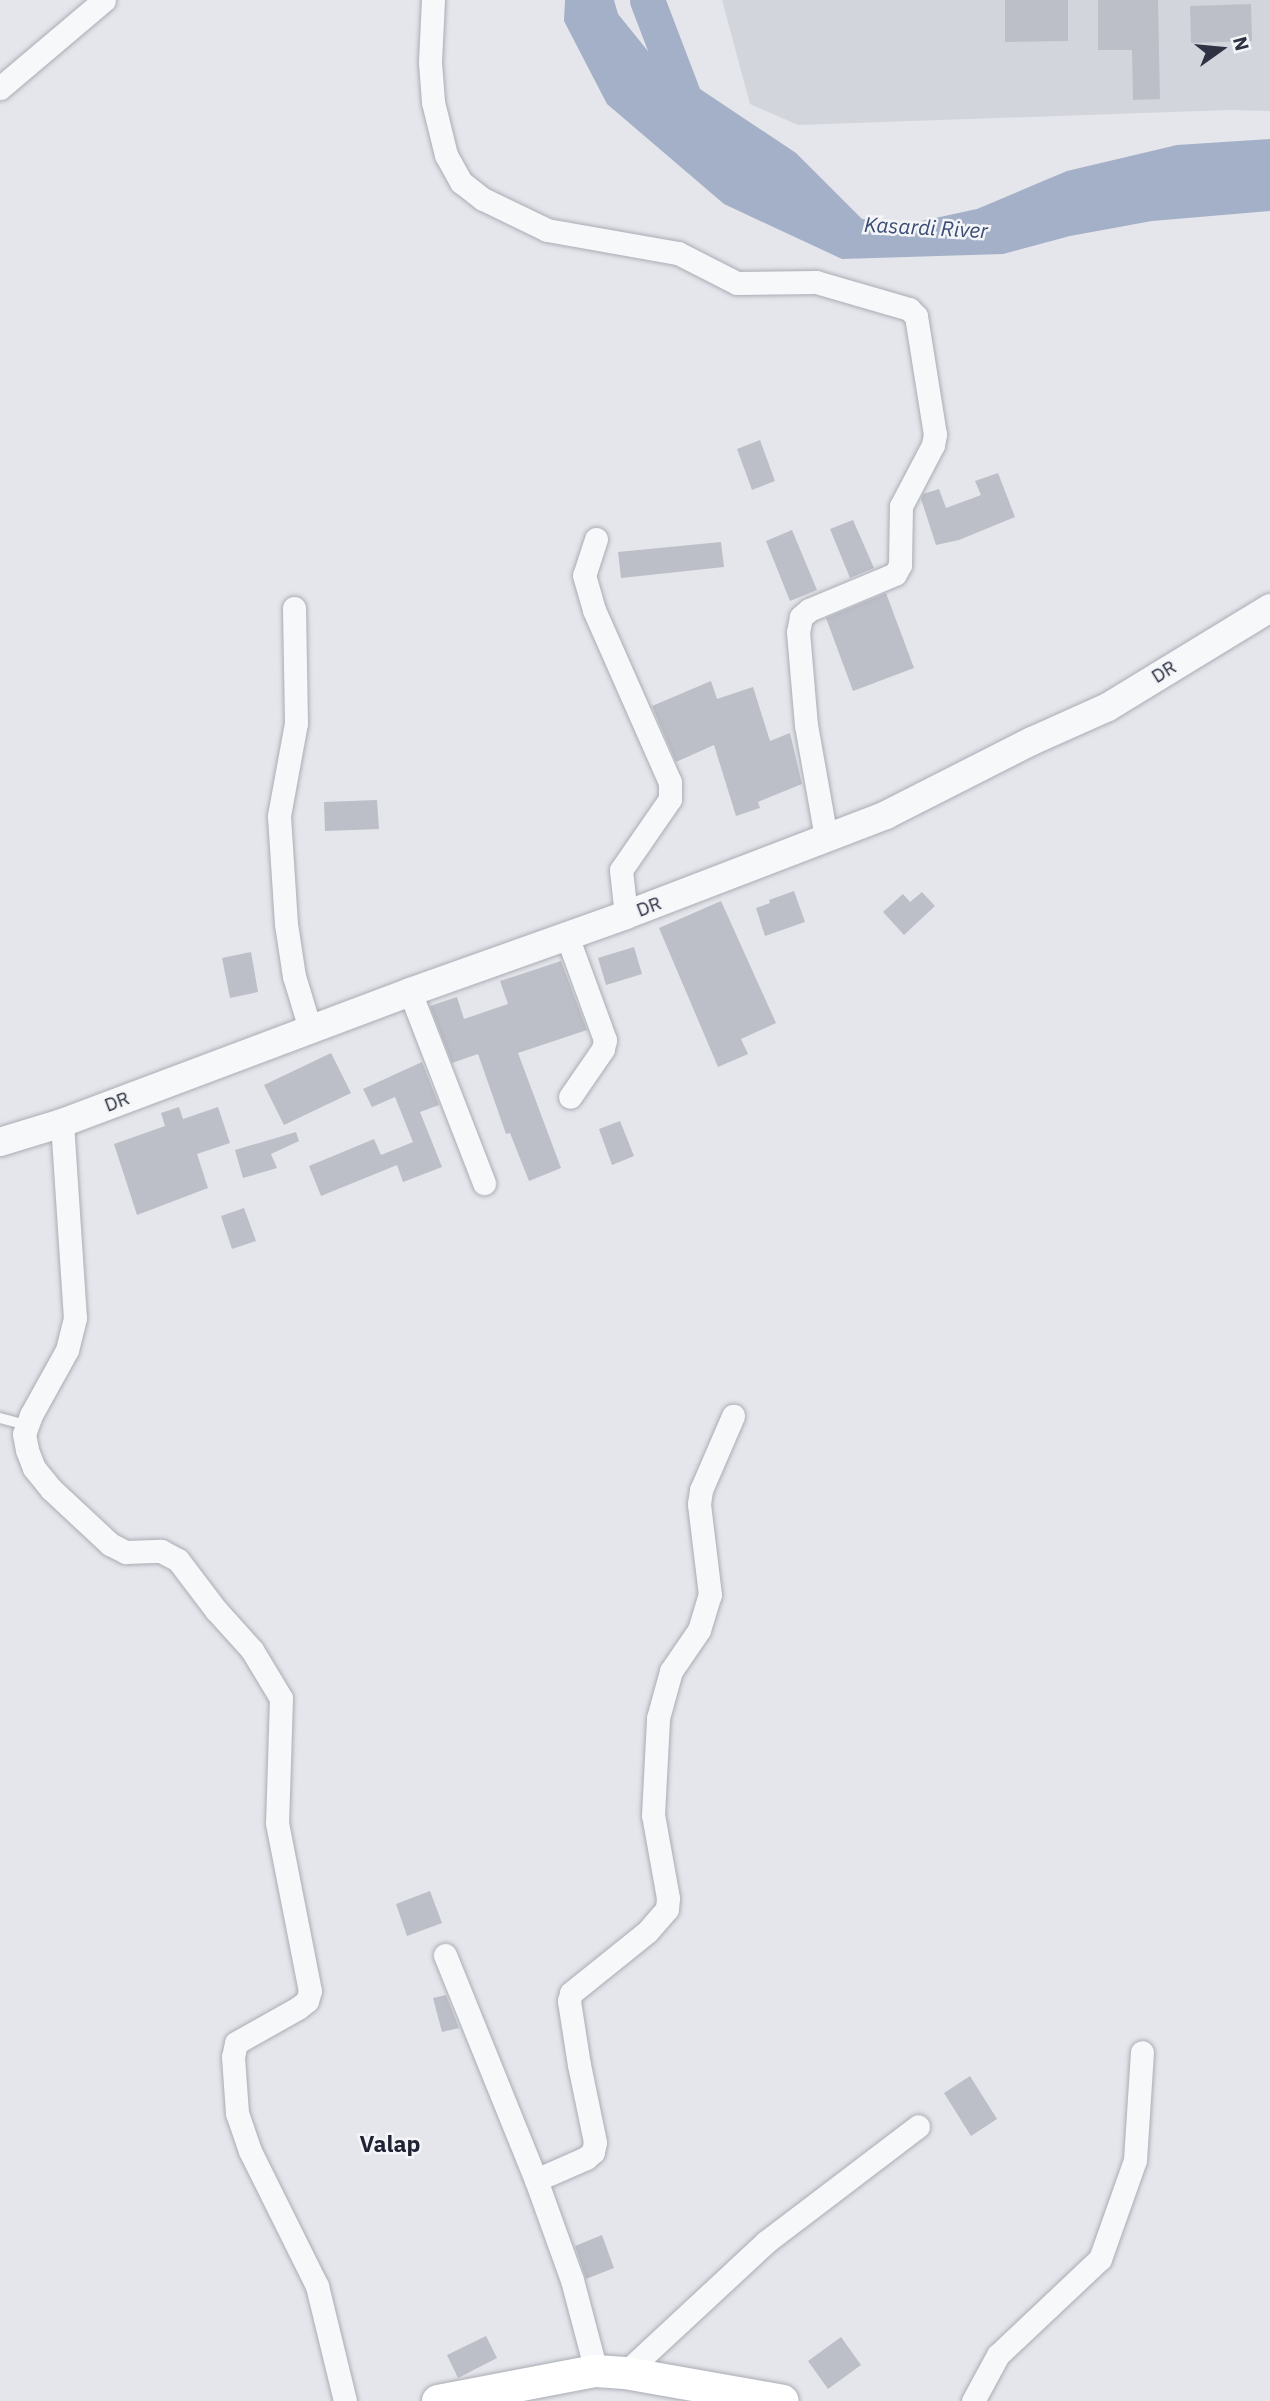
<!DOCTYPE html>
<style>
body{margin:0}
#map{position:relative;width:1270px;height:2401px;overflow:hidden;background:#e5e6eb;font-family:"IBM Plex Sans",sans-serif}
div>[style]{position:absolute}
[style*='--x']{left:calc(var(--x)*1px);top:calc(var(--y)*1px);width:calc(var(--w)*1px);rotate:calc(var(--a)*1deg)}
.built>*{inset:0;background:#d3d5dd}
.water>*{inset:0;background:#a4b0c7}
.river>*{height:35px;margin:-17.5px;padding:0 17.5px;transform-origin:17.5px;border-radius:17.5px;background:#a4b0c7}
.building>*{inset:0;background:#bcbfc7}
.roads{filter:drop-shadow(0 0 2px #aaacb5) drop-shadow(0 0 2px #aaacb5)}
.service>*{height:10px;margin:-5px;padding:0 5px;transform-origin:5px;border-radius:5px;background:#f7f8fa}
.minor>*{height:23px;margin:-11.5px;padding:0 11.5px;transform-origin:11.5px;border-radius:11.5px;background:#f7f8fa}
.tertiary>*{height:28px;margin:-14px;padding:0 14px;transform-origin:14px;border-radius:14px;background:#f7f8fa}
.secondary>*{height:32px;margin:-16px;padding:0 16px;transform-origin:16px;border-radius:16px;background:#fff}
span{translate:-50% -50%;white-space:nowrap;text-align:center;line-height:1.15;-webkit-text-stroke:5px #f4f5f8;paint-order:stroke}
.street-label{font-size:19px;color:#2e3242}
.water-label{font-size:21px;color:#3b4c72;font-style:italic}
.quarter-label{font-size:23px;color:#202333;font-weight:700}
.north{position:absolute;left:1186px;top:14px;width:70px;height:70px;-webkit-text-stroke:5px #f4f5f8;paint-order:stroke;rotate:75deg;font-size:19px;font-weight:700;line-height:28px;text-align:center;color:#2e3242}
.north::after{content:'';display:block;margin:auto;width:24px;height:32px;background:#2e3242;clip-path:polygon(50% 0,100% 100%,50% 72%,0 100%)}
</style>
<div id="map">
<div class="built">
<div style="clip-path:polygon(722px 0,1270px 0,1270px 111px,1229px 110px,798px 125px,750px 104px)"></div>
</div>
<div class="water">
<div style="clip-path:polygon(565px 0,614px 0,618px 14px,664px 71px,700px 89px,796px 153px,862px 219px,912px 223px,977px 209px,1067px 171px,1177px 145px,1270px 139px,1270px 211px,1152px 221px,1070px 236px,1003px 254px,842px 259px,724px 204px,607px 104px,564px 21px)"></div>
</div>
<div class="river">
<div style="--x:647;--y:0;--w:118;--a:69.1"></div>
<div style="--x:689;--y:110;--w:11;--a:41"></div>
</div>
<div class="building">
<div style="clip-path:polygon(1005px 0,1068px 0,1068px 41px,1005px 42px)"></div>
<div style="clip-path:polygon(1098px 0,1158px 0,1160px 99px,1133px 100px,1132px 50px,1098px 50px)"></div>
<div style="clip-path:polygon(1251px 4px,1252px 41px,1191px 43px,1190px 6px)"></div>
<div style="clip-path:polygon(760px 440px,775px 481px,752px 490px,737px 449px)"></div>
<div style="clip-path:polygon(998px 473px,1015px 517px,959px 540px,936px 545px,921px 499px,923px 494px,939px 489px,946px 508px,981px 495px,975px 481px)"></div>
<div style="clip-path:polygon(853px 520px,874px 568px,850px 578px,830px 529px)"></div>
<div style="clip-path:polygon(792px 530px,817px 590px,790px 601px,766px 541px)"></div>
<div style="clip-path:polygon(721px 542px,724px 567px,621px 578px,618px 552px)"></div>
<div style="clip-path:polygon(886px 593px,914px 668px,853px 691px,826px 618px)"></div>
<div style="clip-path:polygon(711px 681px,717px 699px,753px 687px,770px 741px,790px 733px,802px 784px,758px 802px,760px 808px,736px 816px,714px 745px,676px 762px,652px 706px)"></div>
<div style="clip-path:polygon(377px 800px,379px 829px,325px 831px,324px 802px)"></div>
<div style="clip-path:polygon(794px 891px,805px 922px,765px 936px,756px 908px,770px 903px,769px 900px)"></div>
<div style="clip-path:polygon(922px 892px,935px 906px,904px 935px,883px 912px,903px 894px,910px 902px)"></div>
<div style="clip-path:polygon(721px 901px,776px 1023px,741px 1039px,748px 1054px,718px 1067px,659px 928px)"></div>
<div style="clip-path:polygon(634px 947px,642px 974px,606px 985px,598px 958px)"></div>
<div style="clip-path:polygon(251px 952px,258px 992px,230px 998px,222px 958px)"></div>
<div style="clip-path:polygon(561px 961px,587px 1030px,518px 1053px,561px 1168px,529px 1181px,510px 1133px,506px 1134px,478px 1054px,452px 1063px,430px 1006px,457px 997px,464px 1019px,508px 1004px,500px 981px)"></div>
<div style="clip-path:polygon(331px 1053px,351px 1093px,284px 1125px,264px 1085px)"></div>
<div style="clip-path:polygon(422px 1062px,439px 1105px,420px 1112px,442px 1167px,403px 1182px,397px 1165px,321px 1196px,309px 1166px,374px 1139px,381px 1155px,413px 1142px,395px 1097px,372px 1107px,363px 1089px)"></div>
<div style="clip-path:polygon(179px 1107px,183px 1119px,218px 1107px,230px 1143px,197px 1154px,208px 1188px,137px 1215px,114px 1144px,165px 1126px,161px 1113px)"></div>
<div style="clip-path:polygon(620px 1121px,634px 1156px,612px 1165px,599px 1129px)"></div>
<div style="clip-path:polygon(296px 1132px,299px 1141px,271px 1154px,277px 1168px,243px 1178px,235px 1150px)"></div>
<div style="clip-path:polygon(244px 1208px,256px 1241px,232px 1249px,221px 1216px)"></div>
<div style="clip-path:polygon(430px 1891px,442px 1923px,407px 1936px,396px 1904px)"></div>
<div style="clip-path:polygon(446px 1995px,459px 2028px,442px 2032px,433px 1998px)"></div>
<div style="clip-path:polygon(970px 2076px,997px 2119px,971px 2136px,944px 2093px)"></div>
<div style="clip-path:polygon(602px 2235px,614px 2268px,586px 2279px,575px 2246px)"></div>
<div style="clip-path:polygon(486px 2336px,497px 2358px,458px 2378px,447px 2355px)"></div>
<div style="clip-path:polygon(841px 2337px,861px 2365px,828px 2389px,808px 2361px)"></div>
</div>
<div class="roads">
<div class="service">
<div style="--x:0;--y:1418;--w:28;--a:15"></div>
</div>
<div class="minor">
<div style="--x:433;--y:0;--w:62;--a:92.8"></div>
<div style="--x:430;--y:62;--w:40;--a:85.7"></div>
<div style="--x:433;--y:102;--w:55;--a:76.2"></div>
<div style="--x:446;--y:155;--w:31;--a:61"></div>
<div style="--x:461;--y:182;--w:28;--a:38"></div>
<div style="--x:483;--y:199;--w:71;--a:25.8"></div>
<div style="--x:547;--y:230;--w:133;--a:10"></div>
<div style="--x:678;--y:253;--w:66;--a:27"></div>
<div style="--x:737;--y:283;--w:79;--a:-0.7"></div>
<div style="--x:816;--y:282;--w:97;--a:16.2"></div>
<div style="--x:909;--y:309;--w:10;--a:45"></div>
<div style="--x:916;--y:316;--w:120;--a:80.9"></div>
<div style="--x:935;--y:434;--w:11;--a:100"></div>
<div style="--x:933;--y:445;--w:69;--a:117.7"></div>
<div style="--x:901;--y:506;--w:59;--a:91"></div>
<div style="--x:900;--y:565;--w:10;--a:119"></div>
<div style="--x:895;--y:574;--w:93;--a:157.3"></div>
<div style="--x:809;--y:610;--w:11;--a:139"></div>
<div style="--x:801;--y:617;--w:15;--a:101"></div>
<div style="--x:798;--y:632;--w:93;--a:85.1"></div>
<div style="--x:806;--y:725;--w:114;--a:79.9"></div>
<div style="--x:0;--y:88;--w:136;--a:-40.2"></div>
<div style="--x:596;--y:539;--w:38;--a:108"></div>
<div style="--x:584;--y:575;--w:36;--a:74"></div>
<div style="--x:594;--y:610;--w:188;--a:66.2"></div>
<div style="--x:670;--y:782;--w:17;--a:90"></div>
<div style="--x:670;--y:799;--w:86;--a:124.6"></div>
<div style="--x:621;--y:870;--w:45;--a:83.7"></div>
<div style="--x:294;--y:608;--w:115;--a:89"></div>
<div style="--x:296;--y:723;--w:95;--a:100.4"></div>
<div style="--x:279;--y:816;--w:108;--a:86.3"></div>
<div style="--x:286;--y:924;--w:53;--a:81.3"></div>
<div style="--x:294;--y:976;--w:55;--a:73.2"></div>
<div style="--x:567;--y:936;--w:111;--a:69.9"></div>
<div style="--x:605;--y:1040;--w:9;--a:103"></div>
<div style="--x:603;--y:1049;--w:58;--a:124.5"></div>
<div style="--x:410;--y:992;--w:205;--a:68.8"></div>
<div style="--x:62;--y:1123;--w:195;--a:86.2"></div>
<div style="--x:75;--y:1318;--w:33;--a:104"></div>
<div style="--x:67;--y:1350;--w:74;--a:119"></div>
<div style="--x:31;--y:1415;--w:20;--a:110"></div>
<div style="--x:24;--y:1434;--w:16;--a:79"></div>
<div style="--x:27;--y:1450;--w:19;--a:69"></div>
<div style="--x:34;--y:1468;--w:27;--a:51"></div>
<div style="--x:51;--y:1489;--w:81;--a:43"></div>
<div style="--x:110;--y:1544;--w:18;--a:27"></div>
<div style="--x:126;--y:1552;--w:35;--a:-2"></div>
<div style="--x:161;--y:1551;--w:19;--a:28"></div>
<div style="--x:178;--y:1560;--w:63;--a:52.8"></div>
<div style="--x:216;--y:1610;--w:54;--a:48"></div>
<div style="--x:252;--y:1650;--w:56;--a:58.9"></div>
<div style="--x:281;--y:1698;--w:125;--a:91.8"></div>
<div style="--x:277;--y:1823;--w:171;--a:78.9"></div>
<div style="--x:310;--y:1991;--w:10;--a:107"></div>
<div style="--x:307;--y:2001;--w:11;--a:142"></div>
<div style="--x:298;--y:2008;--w:71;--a:150.6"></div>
<div style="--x:236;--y:2043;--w:14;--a:102"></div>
<div style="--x:233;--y:2057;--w:56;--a:85.9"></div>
<div style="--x:237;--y:2113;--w:40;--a:71.1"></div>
<div style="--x:250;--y:2151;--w:151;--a:63.6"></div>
<div style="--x:317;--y:2286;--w:118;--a:76.3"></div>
<div style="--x:445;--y:1955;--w:243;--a:68"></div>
<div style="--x:536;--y:2180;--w:106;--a:70.2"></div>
<div style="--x:572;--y:2280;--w:94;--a:75.2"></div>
<div style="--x:536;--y:2180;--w:55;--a:-23.7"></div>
<div style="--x:586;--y:2158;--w:9;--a:-41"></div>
<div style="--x:593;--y:2152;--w:10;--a:-79"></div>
<div style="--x:595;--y:2142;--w:79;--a:-101.7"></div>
<div style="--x:579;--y:2065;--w:65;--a:-98.9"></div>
<div style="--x:569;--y:2001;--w:8;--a:-76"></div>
<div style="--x:571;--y:1993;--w:97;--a:-38.8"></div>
<div style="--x:647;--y:1932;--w:30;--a:-49"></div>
<div style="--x:667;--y:1909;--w:11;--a:-85"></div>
<div style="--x:668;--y:1898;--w:84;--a:-100.2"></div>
<div style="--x:653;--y:1815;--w:97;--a:-87"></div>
<div style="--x:658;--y:1718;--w:49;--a:-74.5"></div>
<div style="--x:671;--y:1671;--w:50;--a:-55.7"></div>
<div style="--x:699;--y:1630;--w:37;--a:-73"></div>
<div style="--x:710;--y:1595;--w:92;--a:-96.9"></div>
<div style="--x:699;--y:1504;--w:14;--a:-82"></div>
<div style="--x:701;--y:1490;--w:81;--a:-66.6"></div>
<div style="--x:625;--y:2373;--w:192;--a:-42.9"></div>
<div style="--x:766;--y:2242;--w:191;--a:-37.3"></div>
<div style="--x:973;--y:2401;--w:52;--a:-61.5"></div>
<div style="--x:998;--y:2355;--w:140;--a:-43.3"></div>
<div style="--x:1100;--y:2259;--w:105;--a:-70.5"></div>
<div style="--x:1135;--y:2160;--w:108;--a:-86.3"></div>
</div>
<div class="tertiary">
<div style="--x:0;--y:1142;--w:65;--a:-17"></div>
<div style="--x:62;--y:1123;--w:372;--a:-20.6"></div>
<div style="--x:410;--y:992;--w:229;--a:-19.6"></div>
<div style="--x:626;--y:915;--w:279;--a:-21"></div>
<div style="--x:886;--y:815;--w:164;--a:-26.9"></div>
<div style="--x:1032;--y:741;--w:83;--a:-24.1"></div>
<div style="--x:1108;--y:707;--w:190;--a:-31.4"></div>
</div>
<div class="secondary">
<div style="--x:438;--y:2401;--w:161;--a:-10.8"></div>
<div style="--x:596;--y:2371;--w:29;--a:4"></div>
<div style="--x:625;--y:2373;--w:160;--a:10"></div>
</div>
</div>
<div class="street-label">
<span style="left:1164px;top:672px;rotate:-32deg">DR</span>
<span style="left:649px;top:907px;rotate:-21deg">DR</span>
<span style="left:117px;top:1102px;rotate:-21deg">DR</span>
</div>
<div class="water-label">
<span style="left:926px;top:227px;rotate:3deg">Kasardi River</span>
</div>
<div class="quarter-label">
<span style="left:390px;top:2143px">Valap</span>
</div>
<div class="north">N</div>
</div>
